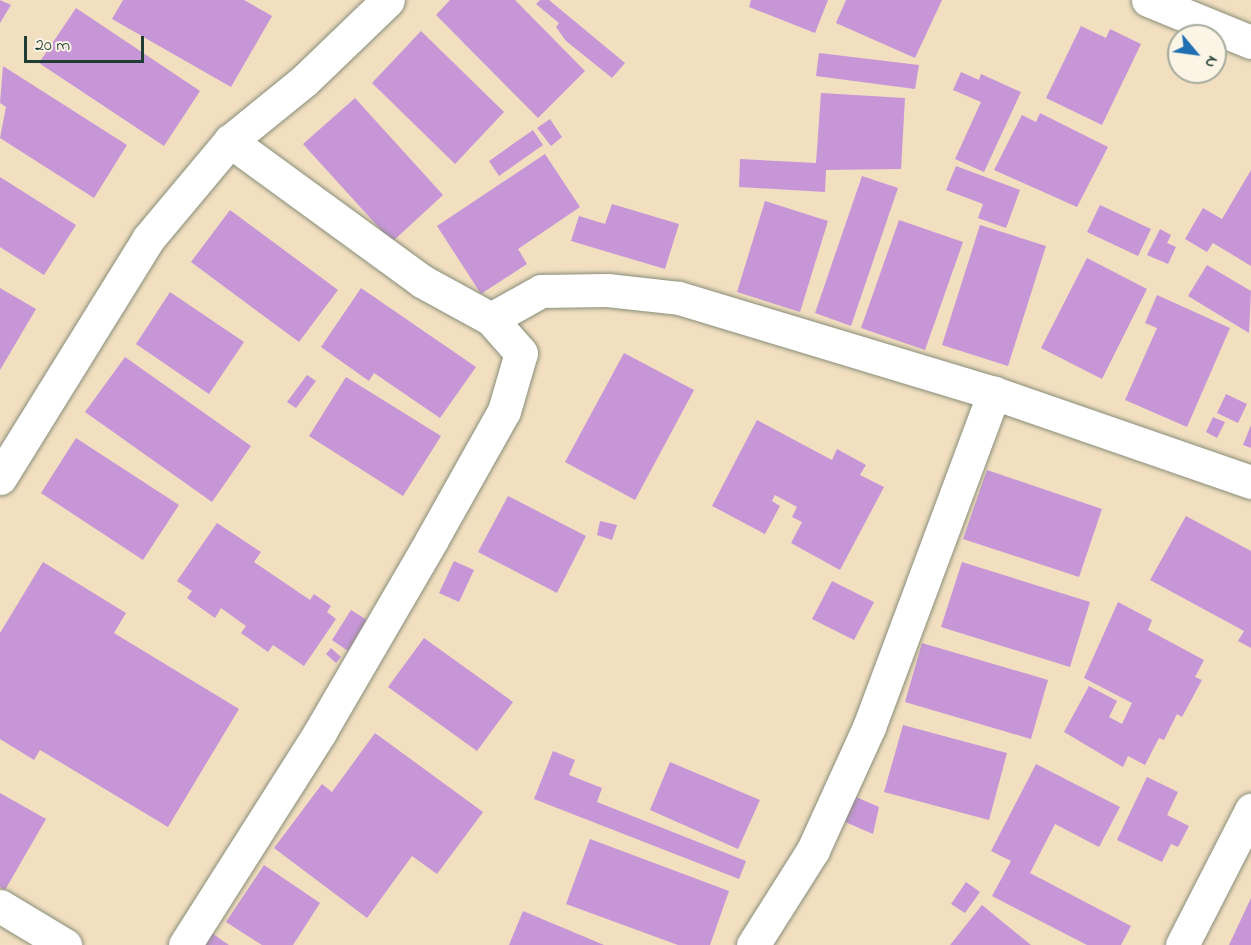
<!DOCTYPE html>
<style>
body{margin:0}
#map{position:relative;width:1251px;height:945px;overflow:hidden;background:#f2dfc0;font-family:"Indie Flower",sans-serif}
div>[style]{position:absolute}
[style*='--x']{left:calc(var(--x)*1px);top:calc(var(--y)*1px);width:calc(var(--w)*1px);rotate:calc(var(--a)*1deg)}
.building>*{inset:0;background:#c696d7}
.roads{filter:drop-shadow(0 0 2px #888e7a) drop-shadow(0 0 2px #888e7a)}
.minor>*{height:33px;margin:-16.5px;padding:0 16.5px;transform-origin:16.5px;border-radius:16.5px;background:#fff}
span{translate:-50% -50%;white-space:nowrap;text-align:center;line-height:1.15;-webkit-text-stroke:6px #fcf5e5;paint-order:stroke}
.north{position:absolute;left:1167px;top:24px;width:60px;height:60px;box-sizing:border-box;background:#fcf5e5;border:2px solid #a4ab9e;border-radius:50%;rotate:119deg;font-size:16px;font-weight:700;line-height:24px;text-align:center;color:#1f3d34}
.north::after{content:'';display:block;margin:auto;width:21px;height:27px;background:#1f6fb2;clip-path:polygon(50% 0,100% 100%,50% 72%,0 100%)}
.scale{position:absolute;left:24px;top:36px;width:120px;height:27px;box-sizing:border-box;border:3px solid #1f3d34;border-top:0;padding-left:8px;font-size:18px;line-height:21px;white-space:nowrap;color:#1f3d34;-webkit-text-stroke:4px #fcf5e5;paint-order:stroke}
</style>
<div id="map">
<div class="building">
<div style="clip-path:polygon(0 0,11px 5px,0 23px)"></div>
<div style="clip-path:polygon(123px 0,244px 0,272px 16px,231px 87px,112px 19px)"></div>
<div style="clip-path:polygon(450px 0,515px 0,585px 71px,538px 118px,436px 15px)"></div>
<div style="clip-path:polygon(540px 0,549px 0,625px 63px,612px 78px,566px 41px,556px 27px,559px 23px,536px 4px)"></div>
<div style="clip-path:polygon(751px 0,828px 0,815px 33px,749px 7px)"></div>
<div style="clip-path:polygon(846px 0,942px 0,915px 58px,836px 23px)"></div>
<div style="clip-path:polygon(76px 8px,200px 91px,164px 146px,39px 63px)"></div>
<div style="clip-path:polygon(1081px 26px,1106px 38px,1110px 29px,1141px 44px,1102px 125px,1046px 98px)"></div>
<div style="clip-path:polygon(421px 31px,504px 112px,455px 164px,372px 83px)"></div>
<div style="clip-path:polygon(819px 53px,919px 65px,915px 89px,816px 76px)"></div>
<div style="clip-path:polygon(3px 66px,127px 145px,94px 198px,0 138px,6px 107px,0 103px)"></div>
<div style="clip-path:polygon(961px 72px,979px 80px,981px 74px,1021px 92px,984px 172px,955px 159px,981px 102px,953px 90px)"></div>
<div style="clip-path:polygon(821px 93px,905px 98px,901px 169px,826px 170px,825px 192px,739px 187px,740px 159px,816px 163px)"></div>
<div style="clip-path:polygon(355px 98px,443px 195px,392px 242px,303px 144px)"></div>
<div style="clip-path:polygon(1040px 113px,1108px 147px,1077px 207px,994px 170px,1022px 115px,1036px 122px)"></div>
<div style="clip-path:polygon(550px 119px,562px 137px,551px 146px,537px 128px)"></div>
<div style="clip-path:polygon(533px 130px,543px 145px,499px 176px,489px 161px)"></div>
<div style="clip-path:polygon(545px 154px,580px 207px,518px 249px,527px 264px,481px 294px,437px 226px)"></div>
<div style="clip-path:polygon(956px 166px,1020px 190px,1006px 228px,978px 218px,983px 204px,946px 190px)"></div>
<div style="clip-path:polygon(1251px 170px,1251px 266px,1213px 243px,1207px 252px,1185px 239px,1203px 208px,1222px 219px)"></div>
<div style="clip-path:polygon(862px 176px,898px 188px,851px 326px,815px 313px)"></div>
<div style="clip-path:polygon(0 177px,76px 225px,44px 275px,0 247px)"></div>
<div style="clip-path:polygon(765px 201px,828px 221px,800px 312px,737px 292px)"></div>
<div style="clip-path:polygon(612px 204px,679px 224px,665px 269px,571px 241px,579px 216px,605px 224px)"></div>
<div style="clip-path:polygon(1100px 205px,1151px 229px,1138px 256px,1087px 232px)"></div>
<div style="clip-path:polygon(230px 210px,338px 290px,299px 342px,191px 262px)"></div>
<div style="clip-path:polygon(899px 220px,963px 242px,925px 350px,861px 328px)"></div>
<div style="clip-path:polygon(980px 225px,1046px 246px,1008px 366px,942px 345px)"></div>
<div style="clip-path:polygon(1160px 229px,1171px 235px,1167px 243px,1176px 247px,1168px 264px,1147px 255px)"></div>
<div style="clip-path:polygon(1087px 258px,1147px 289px,1102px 379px,1041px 348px)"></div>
<div style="clip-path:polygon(1207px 265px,1251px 291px,1249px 333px,1188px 296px)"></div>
<div style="clip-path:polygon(0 288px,36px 309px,0 370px)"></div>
<div style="clip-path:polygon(361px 288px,476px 367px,440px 418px,374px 373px,369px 381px,321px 347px)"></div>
<div style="clip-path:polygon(170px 292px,244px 342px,209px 394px,136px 344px)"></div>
<div style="clip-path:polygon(1157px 295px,1230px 328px,1187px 427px,1125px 400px,1157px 328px,1145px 323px)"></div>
<div style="clip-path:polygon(624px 353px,694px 390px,635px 500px,565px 462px)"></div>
<div style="clip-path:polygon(125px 357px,251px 446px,212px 502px,85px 412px)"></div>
<div style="clip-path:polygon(307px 375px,316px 381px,296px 408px,287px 402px)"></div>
<div style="clip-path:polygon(346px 377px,441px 436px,403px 496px,309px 436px)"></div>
<div style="clip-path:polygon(1226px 394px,1247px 404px,1238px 423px,1217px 413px)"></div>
<div style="clip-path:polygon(1213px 417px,1225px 422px,1217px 438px,1206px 432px)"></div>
<div style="clip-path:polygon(757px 420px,832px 460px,837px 449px,866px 465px,860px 475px,884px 487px,840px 570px,791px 543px,802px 522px,792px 517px,797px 507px,775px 495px,772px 501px,780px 506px,765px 534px,712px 506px)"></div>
<div style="clip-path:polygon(1251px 425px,1251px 448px,1243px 445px)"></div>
<div style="clip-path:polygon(76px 438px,179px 505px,143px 560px,41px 493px)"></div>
<div style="clip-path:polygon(987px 470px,1102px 509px,1079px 577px,963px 539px)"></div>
<div style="clip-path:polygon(508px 496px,586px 536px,557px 593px,478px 552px)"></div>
<div style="clip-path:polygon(1186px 516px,1251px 551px,1251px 648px,1238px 641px,1244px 631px,1150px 580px)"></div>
<div style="clip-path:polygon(600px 521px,617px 525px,612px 540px,597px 535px)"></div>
<div style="clip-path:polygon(217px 523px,261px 552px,254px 562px,310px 600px,314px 594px,331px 606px,327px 612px,336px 619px,304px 666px,273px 645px,268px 652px,241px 633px,246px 626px,221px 608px,215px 618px,187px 598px,192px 591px,177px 581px)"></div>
<div style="clip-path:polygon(454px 561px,474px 570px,459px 602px,439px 593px)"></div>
<div style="clip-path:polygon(43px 562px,126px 613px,114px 633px,239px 709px,168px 827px,40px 750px,34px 760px,0 739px,0 633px)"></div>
<div style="clip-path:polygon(962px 562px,1090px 602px,1070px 667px,941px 627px)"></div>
<div style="clip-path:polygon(832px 581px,874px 602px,854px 640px,812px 619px)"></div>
<div style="clip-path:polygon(1118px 602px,1152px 620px,1148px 630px,1204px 660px,1195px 677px,1202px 680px,1182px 717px,1177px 714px,1164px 740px,1159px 738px,1145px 765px,1128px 756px,1123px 767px,1064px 732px,1089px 686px,1117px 701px,1109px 717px,1122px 724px,1132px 703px,1084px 678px)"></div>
<div style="clip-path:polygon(351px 610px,367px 620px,348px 651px,332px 640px)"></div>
<div style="clip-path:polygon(424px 638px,513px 702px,477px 751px,388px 687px)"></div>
<div style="clip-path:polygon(922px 643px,1048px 680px,1031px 739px,905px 702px)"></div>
<div style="clip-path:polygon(331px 648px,341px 657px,336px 663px,326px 654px)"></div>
<div style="clip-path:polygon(903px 725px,1007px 753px,989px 820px,884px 792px)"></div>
<div style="clip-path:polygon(375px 733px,483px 812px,437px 874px,412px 856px,367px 918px,274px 848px,322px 784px,332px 792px)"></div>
<div style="clip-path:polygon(553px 751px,575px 760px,569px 775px,602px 788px,597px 802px,746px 861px,739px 879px,534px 799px)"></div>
<div style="clip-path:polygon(670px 762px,760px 800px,738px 849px,650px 810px)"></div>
<div style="clip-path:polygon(1036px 764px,1120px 807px,1099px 847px,1055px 824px,1030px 873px,1131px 926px,1121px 945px,1087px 945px,992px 896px,1011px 861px,991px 851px)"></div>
<div style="clip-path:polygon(1147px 777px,1178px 792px,1167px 815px,1189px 826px,1178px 847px,1171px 844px,1162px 862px,1117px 840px)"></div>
<div style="clip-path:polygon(0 793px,46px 819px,5px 890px,0 887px)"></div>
<div style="clip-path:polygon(854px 796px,879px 807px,873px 834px,843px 821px)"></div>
<div style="clip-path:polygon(590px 839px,729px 891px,710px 945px,678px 945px,566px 904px)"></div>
<div style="clip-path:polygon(264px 865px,320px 903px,293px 945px,262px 945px,226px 922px)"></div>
<div style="clip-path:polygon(966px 882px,980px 892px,965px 913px,951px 904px)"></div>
<div style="clip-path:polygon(1251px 898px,1251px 945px,1229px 945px)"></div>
<div style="clip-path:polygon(982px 905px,1031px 945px,950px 945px)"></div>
<div style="clip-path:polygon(523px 911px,604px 945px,509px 945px)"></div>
<div style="clip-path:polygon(210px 932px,229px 945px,201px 945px)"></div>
</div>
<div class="roads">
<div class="minor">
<div style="--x:1148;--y:0;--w:111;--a:22.2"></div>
<div style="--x:491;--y:319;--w:57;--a:-29.2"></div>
<div style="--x:541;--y:291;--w:66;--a:-0.9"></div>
<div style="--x:607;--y:290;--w:72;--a:6.3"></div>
<div style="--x:679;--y:298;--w:329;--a:16.8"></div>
<div style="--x:994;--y:393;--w:272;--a:19.1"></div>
<div style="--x:0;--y:478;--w:281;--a:-58.2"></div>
<div style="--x:148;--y:239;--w:128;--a:-50.1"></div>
<div style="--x:230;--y:141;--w:97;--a:-39.1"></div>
<div style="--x:305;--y:80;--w:115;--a:-43.9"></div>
<div style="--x:0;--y:906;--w:76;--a:31"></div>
<div style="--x:185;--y:945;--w:252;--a:-57.6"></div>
<div style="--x:320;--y:732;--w:221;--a:-59.8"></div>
<div style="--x:431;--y:541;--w:149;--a:-60.7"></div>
<div style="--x:504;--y:411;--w:60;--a:-73.7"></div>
<div style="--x:521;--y:353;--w:45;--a:-131.4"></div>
<div style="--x:491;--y:319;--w:79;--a:-151.2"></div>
<div style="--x:422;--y:281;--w:238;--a:-143.9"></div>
<div style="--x:753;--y:945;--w:112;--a:-57.7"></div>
<div style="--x:813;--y:850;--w:135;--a:-65.5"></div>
<div style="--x:869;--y:727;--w:357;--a:-69.5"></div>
<div style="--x:1182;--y:945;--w:152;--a:-62.9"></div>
</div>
</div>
<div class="north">N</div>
<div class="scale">20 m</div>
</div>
